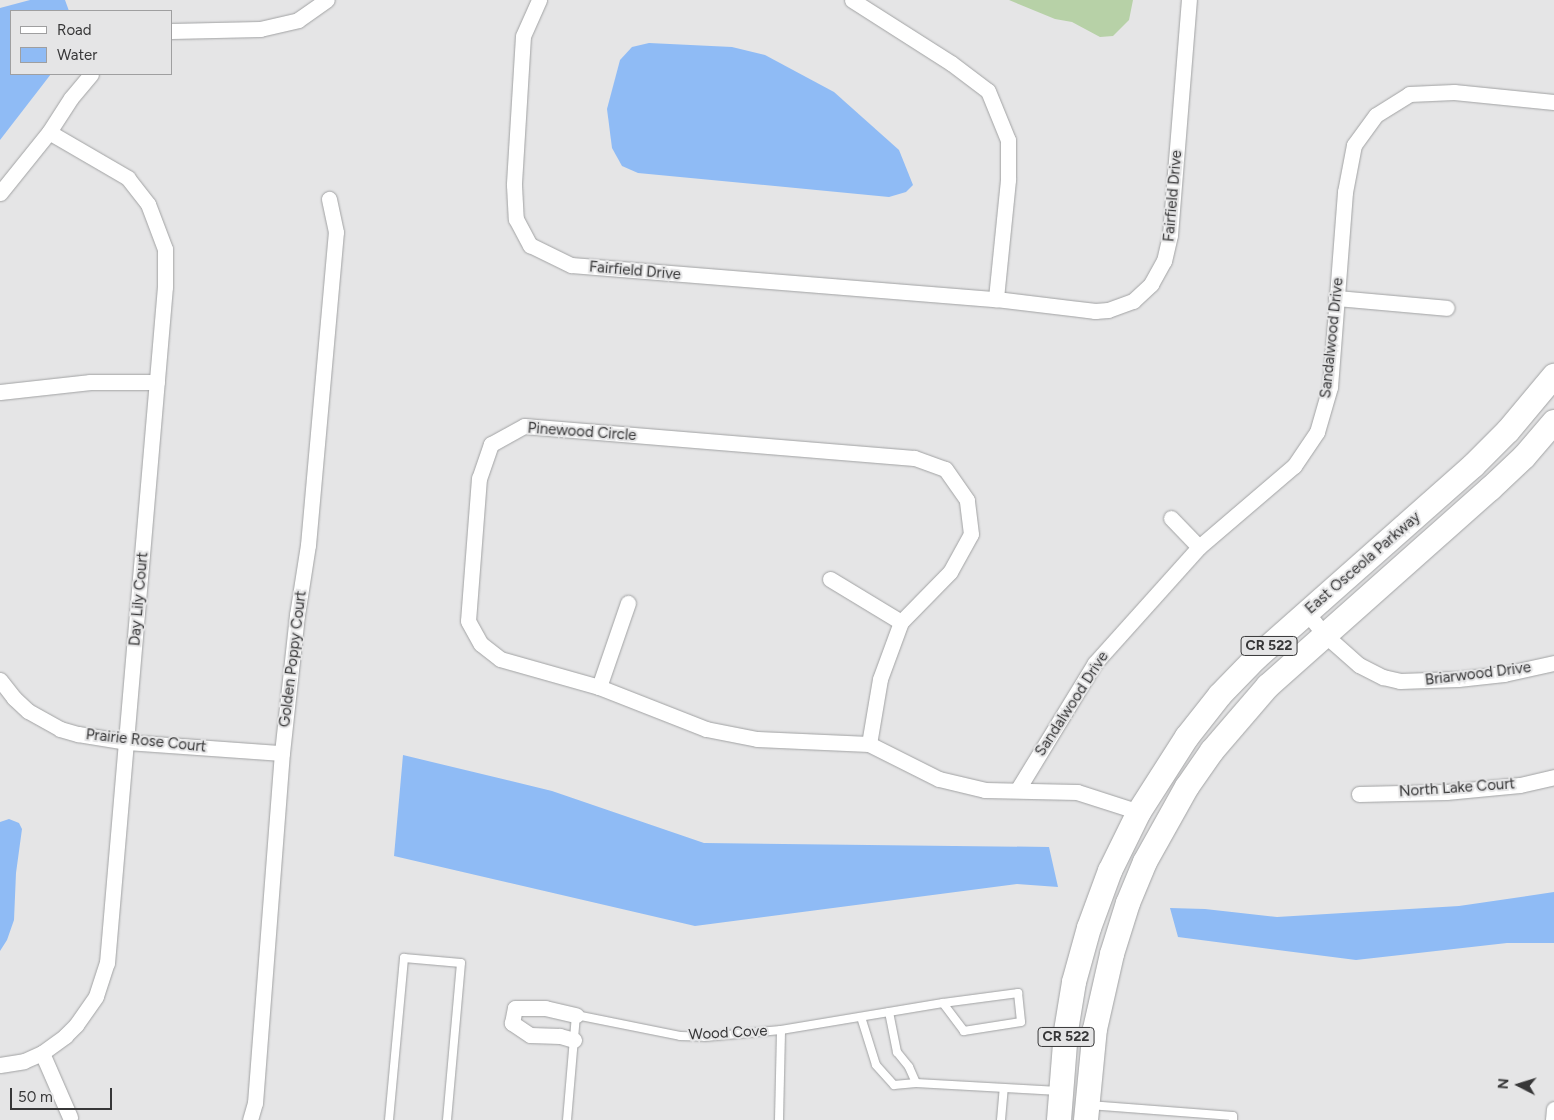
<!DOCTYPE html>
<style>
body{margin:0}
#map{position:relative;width:1554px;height:1120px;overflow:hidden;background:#e5e5e6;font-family:Figtree,sans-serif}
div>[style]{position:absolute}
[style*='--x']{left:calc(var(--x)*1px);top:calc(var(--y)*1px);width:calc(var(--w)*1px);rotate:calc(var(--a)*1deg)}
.green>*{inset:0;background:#b7d1a7}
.water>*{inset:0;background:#8fbbf5}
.roads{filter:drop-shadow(0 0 1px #a1a2a3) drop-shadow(0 0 1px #a1a2a3)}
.service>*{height:8px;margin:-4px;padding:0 4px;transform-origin:4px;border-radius:4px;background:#fff}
.minor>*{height:15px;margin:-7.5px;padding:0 7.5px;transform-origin:7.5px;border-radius:7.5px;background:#fff}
.primary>*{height:24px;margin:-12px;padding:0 12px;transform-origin:12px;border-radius:12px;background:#fff}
span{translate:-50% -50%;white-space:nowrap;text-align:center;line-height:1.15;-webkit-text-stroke:4px #e5e5e6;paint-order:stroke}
.shield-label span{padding:1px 4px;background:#e5e5e6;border:1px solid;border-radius:4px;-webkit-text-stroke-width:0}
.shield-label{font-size:14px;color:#373738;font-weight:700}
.street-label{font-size:15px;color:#373738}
.legend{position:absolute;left:10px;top:10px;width:162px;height:65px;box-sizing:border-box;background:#e5e5e6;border:1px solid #9f9fa0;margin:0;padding:6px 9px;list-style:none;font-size:15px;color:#373738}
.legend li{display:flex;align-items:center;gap:10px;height:25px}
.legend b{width:25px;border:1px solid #9f9fa0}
.north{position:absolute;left:1494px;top:1060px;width:50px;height:50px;-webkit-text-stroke:4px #e5e5e6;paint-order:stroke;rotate:275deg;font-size:14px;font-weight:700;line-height:20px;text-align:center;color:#373738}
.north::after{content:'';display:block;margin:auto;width:18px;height:22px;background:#373738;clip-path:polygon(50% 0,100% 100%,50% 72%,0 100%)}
.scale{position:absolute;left:10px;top:1088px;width:102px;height:22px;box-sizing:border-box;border:2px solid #373738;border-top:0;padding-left:6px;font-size:15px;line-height:18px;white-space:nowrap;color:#373738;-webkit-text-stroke:4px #e5e5e6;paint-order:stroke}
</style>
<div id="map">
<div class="green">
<div style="clip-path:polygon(1009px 0,1133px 0,1129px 20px,1113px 36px,1100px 37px,1072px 22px,1055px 19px)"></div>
</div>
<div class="water">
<div style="clip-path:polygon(30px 0,65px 0,69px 11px,11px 11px,11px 74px,51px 74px,0 140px,0 8px)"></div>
<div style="clip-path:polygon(649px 43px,732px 47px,765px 55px,834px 92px,899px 150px,913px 185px,906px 192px,889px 197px,638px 173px,622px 166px,612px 148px,607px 109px,620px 60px,632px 47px)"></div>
<div style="clip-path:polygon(403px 755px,552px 791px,704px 843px,1049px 847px,1058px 887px,1017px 884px,695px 926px,394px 856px)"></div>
<div style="clip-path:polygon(9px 819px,19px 823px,22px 829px,16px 873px,14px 920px,7px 940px,0 951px,0 822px)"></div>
<div style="clip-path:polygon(1554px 892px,1554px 943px,1507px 943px,1356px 960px,1178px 937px,1170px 908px,1205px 909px,1277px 917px,1459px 906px)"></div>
</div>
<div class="roads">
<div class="service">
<div style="--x:889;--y:1012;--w:41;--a:78.7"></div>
<div style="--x:897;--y:1052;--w:19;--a:51"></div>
<div style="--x:909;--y:1067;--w:17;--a:66"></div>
<div style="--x:861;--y:1017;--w:50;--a:72.6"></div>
<div style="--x:876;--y:1065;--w:27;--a:48"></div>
<div style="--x:894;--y:1085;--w:22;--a:-5"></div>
<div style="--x:916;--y:1083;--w:143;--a:3.2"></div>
<div style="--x:1089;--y:1105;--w:144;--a:4.4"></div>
<div style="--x:1233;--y:1116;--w:4;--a:90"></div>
<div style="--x:389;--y:1120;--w:163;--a:-84.7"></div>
<div style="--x:404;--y:958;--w:57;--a:5"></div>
<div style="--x:461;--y:963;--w:158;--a:95.1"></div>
<div style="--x:567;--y:1120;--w:105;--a:-85.1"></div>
<div style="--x:576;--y:1015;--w:106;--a:11.4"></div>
<div style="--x:680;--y:1036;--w:25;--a:2"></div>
<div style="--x:705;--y:1037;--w:76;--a:-5.3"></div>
<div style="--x:781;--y:1030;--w:164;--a:-9.5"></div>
<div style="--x:943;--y:1003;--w:76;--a:-7.6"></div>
<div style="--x:1018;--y:993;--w:29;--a:84"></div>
<div style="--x:1021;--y:1022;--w:58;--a:171"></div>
<div style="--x:964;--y:1031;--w:35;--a:-127"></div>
<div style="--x:779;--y:1120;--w:90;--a:-88.7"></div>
<div style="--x:1001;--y:1120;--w:32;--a:-85"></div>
</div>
<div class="minor">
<div style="--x:539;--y:0;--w:39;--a:114"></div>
<div style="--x:523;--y:36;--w:149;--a:93.5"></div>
<div style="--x:514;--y:185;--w:34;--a:87"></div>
<div style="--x:516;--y:219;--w:30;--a:62"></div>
<div style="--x:530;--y:245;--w:46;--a:26"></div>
<div style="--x:571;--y:265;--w:426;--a:4.6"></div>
<div style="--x:996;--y:299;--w:100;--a:6.9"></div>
<div style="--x:1095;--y:311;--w:13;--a:-4"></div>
<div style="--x:1108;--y:310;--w:27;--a:-20"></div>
<div style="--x:1133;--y:301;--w:25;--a:-43"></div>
<div style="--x:1151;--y:284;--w:26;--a:-61"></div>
<div style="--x:1164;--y:261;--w:27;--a:-77"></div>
<div style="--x:1170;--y:235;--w:236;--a:-85.4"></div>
<div style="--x:852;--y:0;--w:117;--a:32.5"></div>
<div style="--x:951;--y:63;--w:46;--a:37.1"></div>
<div style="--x:988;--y:91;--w:53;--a:67.8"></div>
<div style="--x:1008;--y:140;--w:40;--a:90"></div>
<div style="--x:1008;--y:180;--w:120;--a:95.8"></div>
<div style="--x:171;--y:31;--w:89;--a:-1.3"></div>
<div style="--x:260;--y:29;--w:39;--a:-13"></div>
<div style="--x:298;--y:20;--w:35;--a:-35"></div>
<div style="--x:0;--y:193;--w:78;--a:-51.2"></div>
<div style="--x:49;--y:132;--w:40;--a:-57.1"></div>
<div style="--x:71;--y:98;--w:31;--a:-50"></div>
<div style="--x:1336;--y:298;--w:111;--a:5.1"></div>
<div style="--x:0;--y:392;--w:91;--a:-6.3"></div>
<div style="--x:90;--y:382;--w:67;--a:0"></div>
<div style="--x:1171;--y:518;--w:40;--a:46"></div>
<div style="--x:830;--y:579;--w:83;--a:31.2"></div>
<div style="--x:1307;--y:613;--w:28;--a:51"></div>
<div style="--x:1325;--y:635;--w:45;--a:41.4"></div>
<div style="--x:1359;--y:665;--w:27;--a:27"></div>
<div style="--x:1383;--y:677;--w:17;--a:13"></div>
<div style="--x:1400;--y:681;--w:58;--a:-2"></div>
<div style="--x:1458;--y:679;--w:46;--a:-6.2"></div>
<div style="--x:1504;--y:674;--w:51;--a:-12.4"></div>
<div style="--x:0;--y:680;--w:23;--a:52"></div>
<div style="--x:14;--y:698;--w:19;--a:43"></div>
<div style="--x:28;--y:711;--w:37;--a:29"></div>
<div style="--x:60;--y:729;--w:19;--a:16"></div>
<div style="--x:78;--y:734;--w:50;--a:9.3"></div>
<div style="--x:127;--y:742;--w:155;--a:4.1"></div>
<div style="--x:599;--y:687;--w:89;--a:-71"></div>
<div style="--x:869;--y:744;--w:66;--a:-80.4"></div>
<div style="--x:880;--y:679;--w:61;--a:-69.8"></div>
<div style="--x:901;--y:622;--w:70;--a:-45.6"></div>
<div style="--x:950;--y:572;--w:43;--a:-61.1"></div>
<div style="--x:971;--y:534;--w:34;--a:-97"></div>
<div style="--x:967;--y:500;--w:38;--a:-125"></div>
<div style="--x:945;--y:469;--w:33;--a:-160"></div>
<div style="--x:914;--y:458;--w:391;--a:-175.3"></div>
<div style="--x:524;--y:426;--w:38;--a:151"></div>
<div style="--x:491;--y:444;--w:36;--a:109"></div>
<div style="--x:479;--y:478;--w:143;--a:94.4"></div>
<div style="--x:468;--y:621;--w:26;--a:61"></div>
<div style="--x:481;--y:644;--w:24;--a:38"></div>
<div style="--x:500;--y:659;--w:103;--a:15.8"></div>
<div style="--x:599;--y:687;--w:115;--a:21.4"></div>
<div style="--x:706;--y:729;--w:52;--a:11.1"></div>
<div style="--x:757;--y:739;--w:112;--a:2.6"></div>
<div style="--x:869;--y:744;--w:78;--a:26.6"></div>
<div style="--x:939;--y:779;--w:47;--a:13.4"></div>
<div style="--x:985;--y:790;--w:92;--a:1.2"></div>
<div style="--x:1077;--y:792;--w:65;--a:17.9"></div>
<div style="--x:1018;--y:789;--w:148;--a:-58.6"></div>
<div style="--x:1095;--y:663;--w:156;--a:-48.1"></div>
<div style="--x:1199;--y:547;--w:125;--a:-40.5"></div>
<div style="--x:1294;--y:466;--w:41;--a:-55.9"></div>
<div style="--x:1317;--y:432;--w:47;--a:-73.9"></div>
<div style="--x:1330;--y:387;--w:196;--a:-85.6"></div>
<div style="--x:1345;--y:192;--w:48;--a:-79.2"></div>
<div style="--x:1354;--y:145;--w:37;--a:-54"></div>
<div style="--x:1376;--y:115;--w:39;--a:-32"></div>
<div style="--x:1409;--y:94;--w:45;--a:-2.5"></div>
<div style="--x:1454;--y:92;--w:100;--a:5.7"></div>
<div style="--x:1359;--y:794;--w:87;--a:-1.3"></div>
<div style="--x:1446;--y:792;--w:74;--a:-5.4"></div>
<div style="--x:1520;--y:785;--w:35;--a:-13"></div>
<div style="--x:574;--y:1040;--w:15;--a:-164"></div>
<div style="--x:560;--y:1036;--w:30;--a:-178"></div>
<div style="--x:530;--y:1035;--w:22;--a:-146"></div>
<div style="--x:512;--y:1023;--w:15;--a:-79"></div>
<div style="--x:515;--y:1008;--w:30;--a:0"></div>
<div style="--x:545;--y:1008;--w:32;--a:13"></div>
<div style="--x:42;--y:1053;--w:70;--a:66.4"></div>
<div style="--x:0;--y:1065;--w:24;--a:-9"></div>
<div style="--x:24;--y:1061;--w:20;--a:-24"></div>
<div style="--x:42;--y:1053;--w:29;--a:-36"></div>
<div style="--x:65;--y:1036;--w:16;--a:-45"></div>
<div style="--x:76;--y:1025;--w:35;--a:-55"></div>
<div style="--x:96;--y:996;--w:35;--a:-72"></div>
<div style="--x:107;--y:963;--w:678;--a:-85.1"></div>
<div style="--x:165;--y:287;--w:38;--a:-90"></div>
<div style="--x:165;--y:249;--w:48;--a:-110.7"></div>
<div style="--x:148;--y:204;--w:33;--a:-128"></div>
<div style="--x:128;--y:178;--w:91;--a:-149.8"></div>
<div style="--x:250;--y:1120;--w:18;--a:-74"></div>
<div style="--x:255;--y:1103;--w:351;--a:-85.6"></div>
<div style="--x:282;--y:753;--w:139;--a:-83.8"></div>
<div style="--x:297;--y:615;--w:71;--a:-81.1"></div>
<div style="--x:308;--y:545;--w:314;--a:-84.9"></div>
<div style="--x:336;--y:232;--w:34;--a:-102"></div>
<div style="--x:1553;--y:1120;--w:11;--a:-85"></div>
</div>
<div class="primary">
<div style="--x:1059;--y:1120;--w:89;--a:-85.5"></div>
<div style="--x:1066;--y:1031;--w:50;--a:-80.7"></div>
<div style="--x:1074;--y:982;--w:56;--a:-74.5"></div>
<div style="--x:1089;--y:928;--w:61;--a:-69.8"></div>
<div style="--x:1110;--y:871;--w:66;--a:-63.8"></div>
<div style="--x:1139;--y:812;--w:89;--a:-57.4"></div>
<div style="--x:1187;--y:737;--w:53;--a:-51.8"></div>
<div style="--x:1220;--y:695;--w:53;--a:-45.8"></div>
<div style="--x:1257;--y:657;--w:288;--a:-41.5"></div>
<div style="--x:1473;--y:466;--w:49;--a:-45"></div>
<div style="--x:1508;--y:431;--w:72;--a:-50.1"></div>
<div style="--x:1086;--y:1120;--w:91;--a:-84.4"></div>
<div style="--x:1095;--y:1029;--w:77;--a:-77.2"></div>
<div style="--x:1112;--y:954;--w:53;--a:-72.6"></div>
<div style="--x:1128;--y:903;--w:44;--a:-67.5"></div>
<div style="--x:1145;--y:862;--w:86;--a:-60.8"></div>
<div style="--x:1187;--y:787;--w:44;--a:-55.2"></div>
<div style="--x:1212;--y:751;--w:86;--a:-49.3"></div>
<div style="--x:1268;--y:686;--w:297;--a:-41.6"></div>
<div style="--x:1490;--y:489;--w:47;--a:-43.3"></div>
<div style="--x:1524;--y:457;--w:46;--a:-49.4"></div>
</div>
</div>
<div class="shield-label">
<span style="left:1269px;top:646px">CR 522</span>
<span style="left:1066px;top:1037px">CR 522</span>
</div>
<div class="street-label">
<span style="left:1173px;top:196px;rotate:-85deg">Fairfield Drive</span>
<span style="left:635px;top:271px;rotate:5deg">Fairfield Drive</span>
<span style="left:1332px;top:338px;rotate:-84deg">Sandalwood Drive</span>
<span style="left:582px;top:432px;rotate:4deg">Pinewood Circle</span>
<span style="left:1363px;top:563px;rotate:-41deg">East Osceola Parkway</span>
<span style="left:139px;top:599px;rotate:-85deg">Day Lily Court</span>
<span style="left:293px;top:659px;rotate:-83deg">Golden Poppy Court</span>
<span style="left:1478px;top:674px;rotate:-7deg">Briarwood Drive</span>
<span style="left:1072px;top:704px;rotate:-57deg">Sandalwood Drive</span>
<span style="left:146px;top:741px;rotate:6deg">Prairie Rose Court</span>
<span style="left:1457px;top:788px;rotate:-4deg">North Lake Court</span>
<span style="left:728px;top:1033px;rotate:-3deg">Wood Cove</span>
</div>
<ul class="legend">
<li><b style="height:6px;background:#fff"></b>Road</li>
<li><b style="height:14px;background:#8fbbf5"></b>Water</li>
</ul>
<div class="north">N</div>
<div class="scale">50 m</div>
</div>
